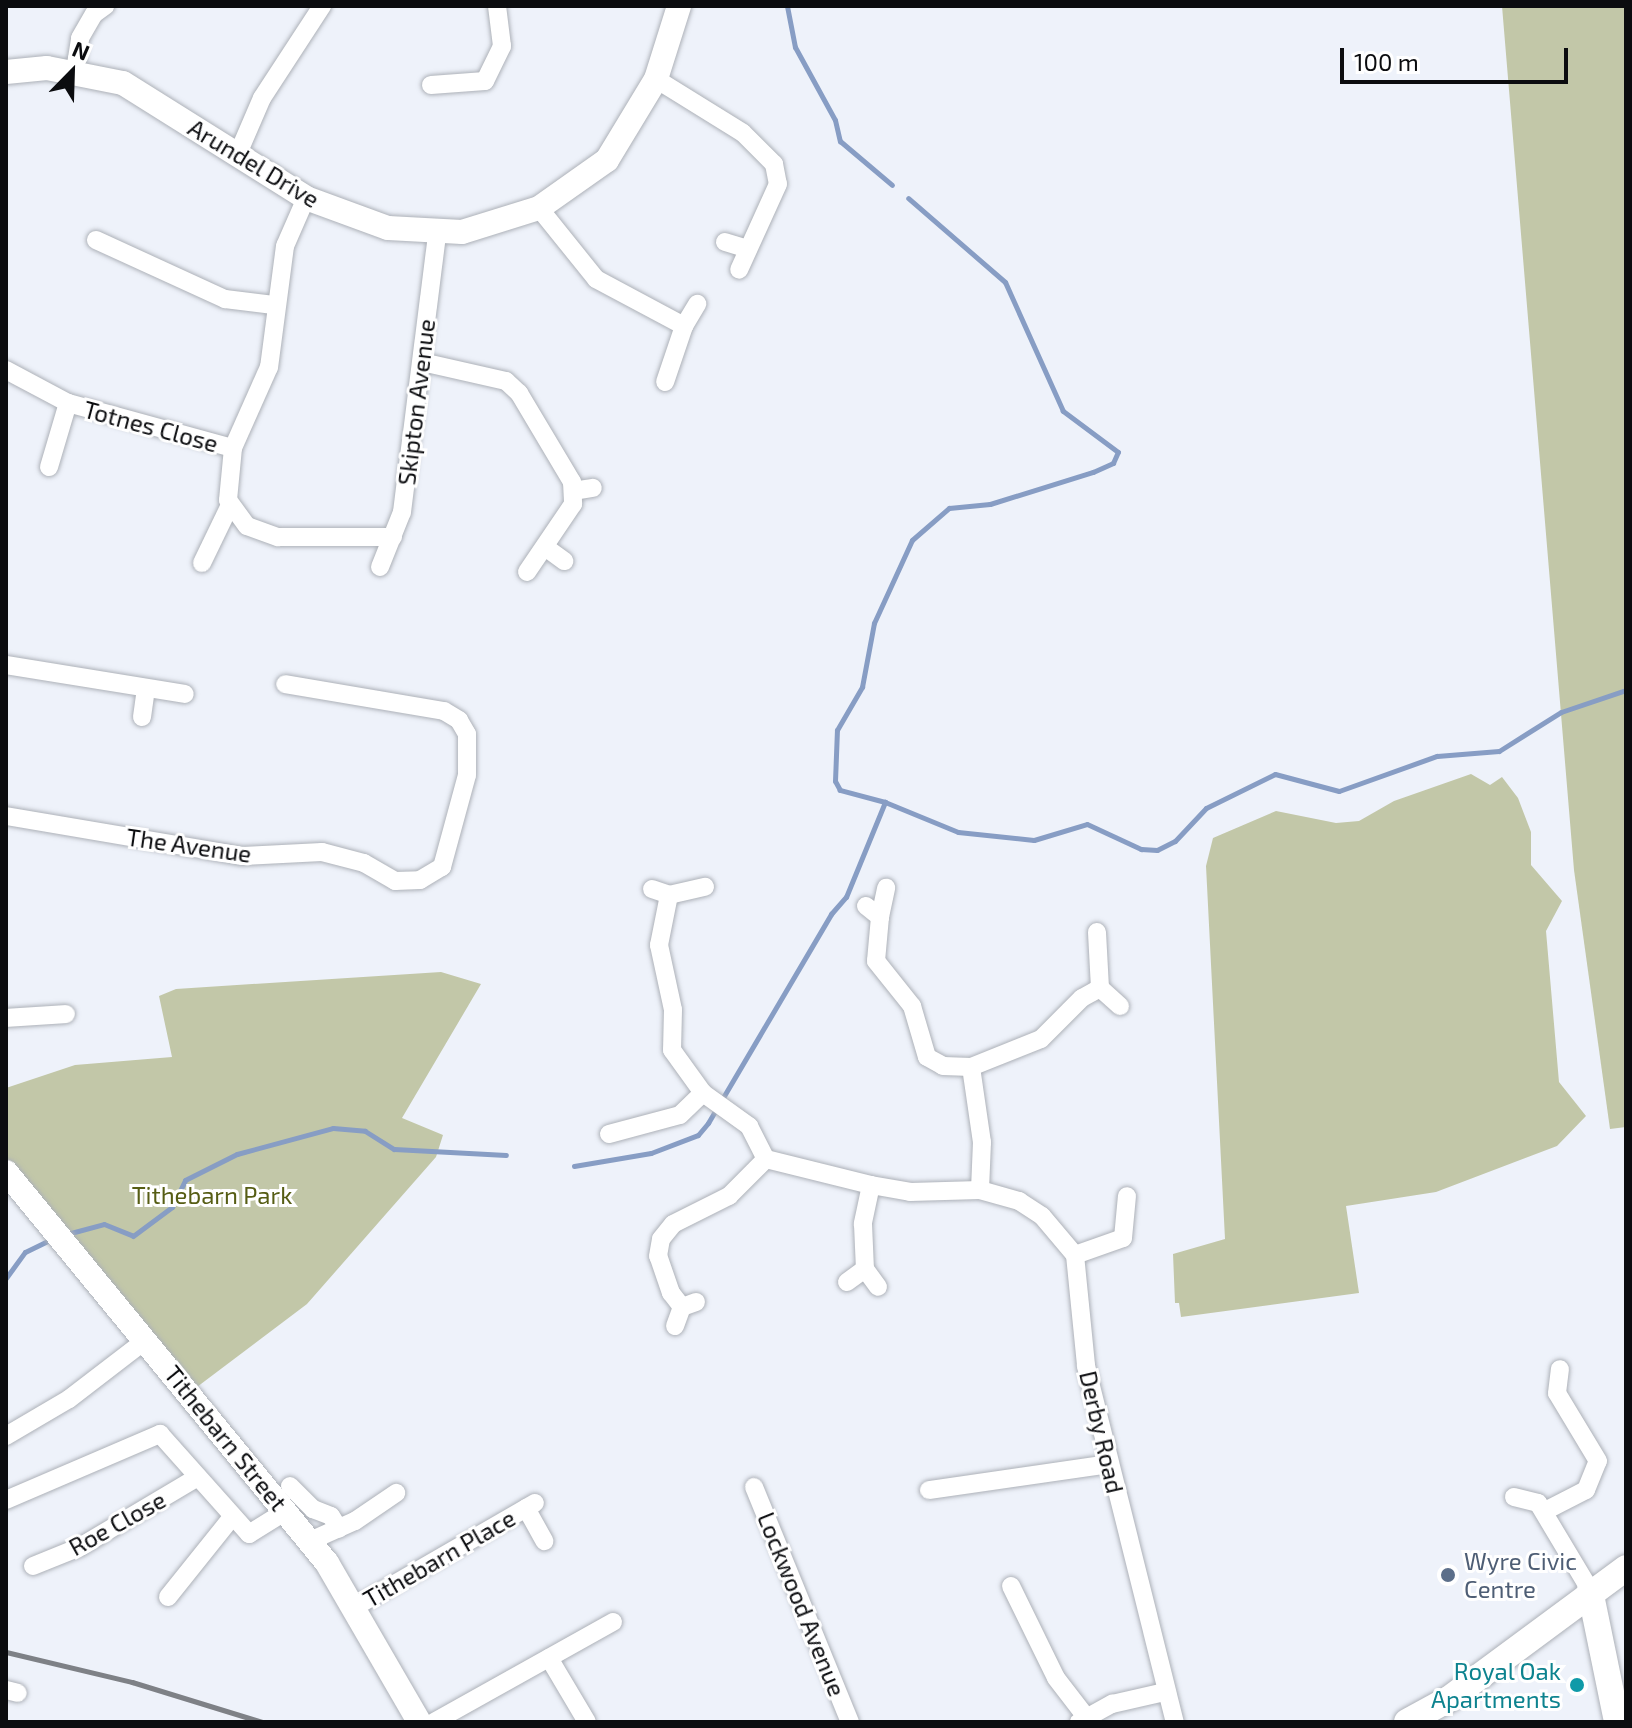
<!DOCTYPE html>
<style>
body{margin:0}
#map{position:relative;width:1632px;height:1728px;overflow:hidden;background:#eef2fa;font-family:"Exo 2",sans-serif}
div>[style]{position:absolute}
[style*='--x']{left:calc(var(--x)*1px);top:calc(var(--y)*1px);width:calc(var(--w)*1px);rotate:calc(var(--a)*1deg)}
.green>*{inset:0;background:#c2c7a8}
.stream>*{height:5px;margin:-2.5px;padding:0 2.5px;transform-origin:2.5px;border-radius:2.5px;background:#879dc4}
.roads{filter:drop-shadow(0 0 2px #adb1b8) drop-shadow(0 0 2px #adb1b8)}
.street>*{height:18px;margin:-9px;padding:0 9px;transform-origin:9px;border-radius:9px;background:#fff}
.secondary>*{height:24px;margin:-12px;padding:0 12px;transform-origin:12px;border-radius:12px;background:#fff}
.primary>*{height:26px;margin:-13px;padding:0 13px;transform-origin:13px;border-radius:13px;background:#fff}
.rail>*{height:5px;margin:-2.5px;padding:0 2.5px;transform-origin:2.5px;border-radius:2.5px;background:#7e8186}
.dots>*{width:22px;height:22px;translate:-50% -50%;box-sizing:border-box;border:4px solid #fff;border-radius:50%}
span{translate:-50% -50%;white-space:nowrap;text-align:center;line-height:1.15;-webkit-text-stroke:6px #fff;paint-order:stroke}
.street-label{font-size:24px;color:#0b0c0f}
.park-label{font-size:24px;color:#565d14}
.service-label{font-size:24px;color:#4e5e75}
.left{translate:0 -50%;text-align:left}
.culture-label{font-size:24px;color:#0d838f}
.right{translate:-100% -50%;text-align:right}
.frame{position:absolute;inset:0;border:8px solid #0b0c0f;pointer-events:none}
.north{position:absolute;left:32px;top:32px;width:80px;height:80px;-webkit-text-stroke:6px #fff;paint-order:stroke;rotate:23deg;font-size:22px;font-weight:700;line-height:32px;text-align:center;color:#0b0c0f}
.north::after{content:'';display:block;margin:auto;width:28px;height:36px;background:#0b0c0f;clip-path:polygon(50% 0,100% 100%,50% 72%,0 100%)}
.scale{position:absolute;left:1340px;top:48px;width:228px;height:36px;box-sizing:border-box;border:4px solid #0b0c0f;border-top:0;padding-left:10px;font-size:24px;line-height:28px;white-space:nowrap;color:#0b0c0f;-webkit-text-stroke:6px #fff;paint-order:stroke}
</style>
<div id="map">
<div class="green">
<div style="clip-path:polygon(1502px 6px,1626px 6px,1626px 1127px,1610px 1129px,1574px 870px)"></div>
<div style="clip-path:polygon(1471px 774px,1490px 785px,1502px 777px,1518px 798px,1531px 832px,1531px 865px,1562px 901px,1546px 931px,1559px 1082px,1586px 1116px,1557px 1146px,1436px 1192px,1346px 1206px,1359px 1293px,1181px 1317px,1179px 1303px,1175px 1303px,1173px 1254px,1225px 1239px,1206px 866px,1213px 838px,1276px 811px,1336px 823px,1359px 821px,1394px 801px)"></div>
<div style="clip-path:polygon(441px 972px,481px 984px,402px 1118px,443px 1135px,436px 1157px,307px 1304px,189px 1393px,6px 1172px,6px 1088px,75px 1065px,172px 1057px,159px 996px,176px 989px)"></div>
</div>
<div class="stream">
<div style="--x:787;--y:6;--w:42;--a:79"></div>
<div style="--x:795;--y:47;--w:83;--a:61.3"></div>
<div style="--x:835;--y:120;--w:22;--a:77"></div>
<div style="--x:840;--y:141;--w:68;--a:40.2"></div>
<div style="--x:885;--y:802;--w:47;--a:-165.1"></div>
<div style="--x:840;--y:790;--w:10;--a:-119"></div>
<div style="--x:835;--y:781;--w:51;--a:-87.8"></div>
<div style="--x:837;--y:730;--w:50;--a:-59.8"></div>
<div style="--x:862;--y:687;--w:65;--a:-79.4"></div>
<div style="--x:874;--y:623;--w:91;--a:-65.4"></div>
<div style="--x:912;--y:540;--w:49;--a:-40.9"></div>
<div style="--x:949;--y:508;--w:41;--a:-5.6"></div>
<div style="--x:990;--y:504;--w:108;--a:-17.3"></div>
<div style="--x:1093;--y:472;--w:22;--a:-24"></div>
<div style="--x:1113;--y:463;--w:12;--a:-66"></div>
<div style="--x:1118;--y:452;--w:69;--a:-143.3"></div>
<div style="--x:1063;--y:411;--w:141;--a:-114.2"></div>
<div style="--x:1005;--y:282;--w:128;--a:-139.1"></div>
<div style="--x:574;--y:1166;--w:78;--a:-9.6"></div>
<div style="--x:651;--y:1153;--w:50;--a:-21"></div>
<div style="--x:698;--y:1135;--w:16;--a:-50"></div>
<div style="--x:708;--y:1123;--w:243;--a:-59.5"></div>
<div style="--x:831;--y:914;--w:23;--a:-49"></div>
<div style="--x:846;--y:897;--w:103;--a:-67.7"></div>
<div style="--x:885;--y:802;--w:79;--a:22.3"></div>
<div style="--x:958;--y:832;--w:76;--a:6"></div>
<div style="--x:1034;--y:840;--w:55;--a:-16.8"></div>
<div style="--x:1087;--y:824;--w:60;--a:24.8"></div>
<div style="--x:1141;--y:849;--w:16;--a:4"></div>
<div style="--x:1157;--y:850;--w:20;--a:-27"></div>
<div style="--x:1175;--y:841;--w:45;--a:-46.8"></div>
<div style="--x:1206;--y:808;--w:77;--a:-26.2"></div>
<div style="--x:1275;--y:774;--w:66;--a:14.9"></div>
<div style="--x:1339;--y:791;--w:104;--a:-19.7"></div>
<div style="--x:1437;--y:756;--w:62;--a:-4.6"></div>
<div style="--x:1499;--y:751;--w:73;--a:-32.2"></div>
<div style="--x:1561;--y:712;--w:69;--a:-18.7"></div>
<div style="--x:67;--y:1234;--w:38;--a:-15"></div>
<div style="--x:104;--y:1224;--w:31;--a:22"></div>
<div style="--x:133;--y:1236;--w:49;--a:-36.6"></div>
<div style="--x:172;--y:1207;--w:30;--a:-64"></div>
<div style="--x:185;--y:1180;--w:58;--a:-26.6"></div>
<div style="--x:237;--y:1154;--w:99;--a:-15.2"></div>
<div style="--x:333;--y:1128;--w:32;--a:5"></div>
<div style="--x:365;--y:1131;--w:34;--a:32"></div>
<div style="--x:394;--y:1149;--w:112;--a:3.1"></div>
<div style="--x:6;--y:1278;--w:32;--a:-54"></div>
<div style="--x:25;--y:1252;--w:28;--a:-26"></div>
</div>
<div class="roads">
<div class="street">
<div style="--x:75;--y:71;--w:33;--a:-81"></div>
<div style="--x:80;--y:38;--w:28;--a:-60"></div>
<div style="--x:94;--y:14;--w:14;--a:-36"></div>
<div style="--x:656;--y:79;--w:102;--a:31.8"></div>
<div style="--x:743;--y:133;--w:44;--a:45"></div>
<div style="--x:774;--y:164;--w:20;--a:79"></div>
<div style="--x:778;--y:184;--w:94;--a:114.4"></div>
<div style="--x:431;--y:85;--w:54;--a:-4.2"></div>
<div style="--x:485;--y:81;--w:39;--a:-64"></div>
<div style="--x:502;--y:46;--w:40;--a:-97.1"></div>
<div style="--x:237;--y:156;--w:63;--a:-66.7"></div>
<div style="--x:262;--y:98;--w:110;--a:-56.9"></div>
<div style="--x:306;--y:198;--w:52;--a:113.6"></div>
<div style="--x:285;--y:246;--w:122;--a:97.5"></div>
<div style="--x:269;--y:367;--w:89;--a:114"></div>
<div style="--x:233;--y:448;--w:52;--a:95.5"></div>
<div style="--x:228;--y:500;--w:32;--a:54"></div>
<div style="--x:247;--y:526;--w:33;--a:20"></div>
<div style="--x:278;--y:537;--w:115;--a:0"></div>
<div style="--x:539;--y:208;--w:91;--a:51.2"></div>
<div style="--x:596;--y:279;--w:100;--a:28.1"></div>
<div style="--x:684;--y:326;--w:59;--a:108.7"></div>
<div style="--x:96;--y:240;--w:142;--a:24.6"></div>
<div style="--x:225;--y:299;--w:49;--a:7"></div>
<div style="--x:725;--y:242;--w:24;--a:17"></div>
<div style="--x:684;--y:326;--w:26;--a:-59"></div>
<div style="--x:422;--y:362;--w:86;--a:12.7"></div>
<div style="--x:506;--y:381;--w:18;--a:43"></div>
<div style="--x:519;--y:393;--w:104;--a:59.2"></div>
<div style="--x:572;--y:482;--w:22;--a:87"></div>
<div style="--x:573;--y:504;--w:82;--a:124.1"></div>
<div style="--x:6;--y:370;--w:70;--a:28"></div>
<div style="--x:68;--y:403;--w:171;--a:15.3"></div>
<div style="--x:49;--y:467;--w:67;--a:-73.5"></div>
<div style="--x:573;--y:491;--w:20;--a:-9"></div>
<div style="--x:545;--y:547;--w:24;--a:36"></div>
<div style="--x:202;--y:563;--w:64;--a:-64.2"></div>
<div style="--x:380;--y:567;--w:59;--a:-68.2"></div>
<div style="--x:402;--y:512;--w:280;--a:-82.8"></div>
<div style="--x:6;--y:665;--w:181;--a:9.2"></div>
<div style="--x:142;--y:717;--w:29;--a:-82"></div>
<div style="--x:6;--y:816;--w:240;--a:9.6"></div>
<div style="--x:243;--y:856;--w:79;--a:-2.9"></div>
<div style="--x:322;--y:852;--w:43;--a:14.7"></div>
<div style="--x:364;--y:863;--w:36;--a:30"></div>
<div style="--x:395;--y:881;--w:25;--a:-2"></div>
<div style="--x:420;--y:880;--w:26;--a:-31"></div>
<div style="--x:442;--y:867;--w:95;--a:-74.8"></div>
<div style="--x:467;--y:775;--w:41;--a:-90"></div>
<div style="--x:467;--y:734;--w:16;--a:-120"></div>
<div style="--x:459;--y:720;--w:17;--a:-149"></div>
<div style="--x:444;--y:711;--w:161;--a:-170.4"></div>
<div style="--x:652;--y:889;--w:18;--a:19"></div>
<div style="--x:669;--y:895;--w:37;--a:-13"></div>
<div style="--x:669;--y:895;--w:51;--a:101.3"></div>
<div style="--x:659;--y:945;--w:66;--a:77.8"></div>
<div style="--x:673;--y:1010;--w:40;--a:91.4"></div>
<div style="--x:672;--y:1050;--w:53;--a:54.2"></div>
<div style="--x:703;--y:1093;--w:57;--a:35.7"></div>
<div style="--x:749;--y:1126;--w:37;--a:63"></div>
<div style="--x:766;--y:1159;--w:108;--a:13.9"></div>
<div style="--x:871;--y:1185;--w:40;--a:10"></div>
<div style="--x:910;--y:1192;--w:70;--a:-1.6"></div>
<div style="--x:980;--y:1190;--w:41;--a:15.8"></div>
<div style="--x:1019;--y:1201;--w:27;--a:33"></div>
<div style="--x:1042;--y:1216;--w:51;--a:49.8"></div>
<div style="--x:1075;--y:1255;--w:112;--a:84.3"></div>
<div style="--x:1086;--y:1366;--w:367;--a:76"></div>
<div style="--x:866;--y:906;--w:18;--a:38"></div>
<div style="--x:880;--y:917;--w:44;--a:95.2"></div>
<div style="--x:876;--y:961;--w:58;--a:51.3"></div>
<div style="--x:912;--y:1006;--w:53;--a:73.6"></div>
<div style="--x:927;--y:1057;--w:18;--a:29"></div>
<div style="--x:943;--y:1066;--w:28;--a:2"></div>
<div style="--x:971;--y:1067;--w:76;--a:81.7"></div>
<div style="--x:982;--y:1142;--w:48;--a:92.4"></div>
<div style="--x:880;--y:917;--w:30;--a:-78"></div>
<div style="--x:1100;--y:988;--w:27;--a:42"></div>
<div style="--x:6;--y:1018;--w:60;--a:-3.8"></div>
<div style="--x:971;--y:1067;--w:75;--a:-21.8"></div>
<div style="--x:1041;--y:1039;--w:58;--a:-45"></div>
<div style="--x:1082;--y:998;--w:21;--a:-29"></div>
<div style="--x:1100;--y:988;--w:56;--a:-93.1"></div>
<div style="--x:609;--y:1134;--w:73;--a:-15"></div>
<div style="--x:680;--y:1115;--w:32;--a:-44"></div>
<div style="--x:871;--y:1185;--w:40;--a:102"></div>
<div style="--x:863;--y:1224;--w:45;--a:87.5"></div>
<div style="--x:865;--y:1269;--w:22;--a:54"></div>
<div style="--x:1075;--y:1255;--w:51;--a:-19.5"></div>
<div style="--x:1123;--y:1238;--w:42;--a:-84.6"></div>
<div style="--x:847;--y:1282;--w:22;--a:-36"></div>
<div style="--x:696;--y:1302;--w:15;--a:160"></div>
<div style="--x:682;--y:1307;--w:18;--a:-128"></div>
<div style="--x:671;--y:1293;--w:39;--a:-109"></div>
<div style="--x:658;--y:1256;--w:17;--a:-80"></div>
<div style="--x:661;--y:1239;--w:19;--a:-51"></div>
<div style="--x:673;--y:1224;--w:63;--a:-26.6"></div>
<div style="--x:729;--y:1196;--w:52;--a:-45"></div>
<div style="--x:675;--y:1326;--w:20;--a:-70"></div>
<div style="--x:6;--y:1436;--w:73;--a:-30.4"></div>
<div style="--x:69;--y:1399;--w:97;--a:-37.5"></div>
<div style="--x:290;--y:1486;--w:33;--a:45"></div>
<div style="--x:313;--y:1509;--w:19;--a:21"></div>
<div style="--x:331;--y:1516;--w:15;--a:58"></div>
<div style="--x:754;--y:1487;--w:254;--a:67.8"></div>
<div style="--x:929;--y:1490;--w:182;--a:-8.2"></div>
<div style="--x:1514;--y:1497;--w:25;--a:14"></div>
<div style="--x:1538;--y:1503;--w:101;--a:59.1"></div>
<div style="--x:6;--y:1500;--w:168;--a:-23.2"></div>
<div style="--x:160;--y:1434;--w:134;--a:48.3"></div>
<div style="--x:249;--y:1534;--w:44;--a:-31.9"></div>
<div style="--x:526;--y:1508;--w:38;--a:61"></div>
<div style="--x:1545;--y:1511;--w:46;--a:-27.1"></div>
<div style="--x:1586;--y:1490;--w:31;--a:-68"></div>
<div style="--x:1598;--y:1461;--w:79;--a:-121.1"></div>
<div style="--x:1557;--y:1393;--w:24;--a:-83"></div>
<div style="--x:310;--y:1541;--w:49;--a:-24"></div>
<div style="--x:355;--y:1521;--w:50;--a:-34.3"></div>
<div style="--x:33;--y:1566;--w:51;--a:-22"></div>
<div style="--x:80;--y:1547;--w:137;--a:-30.7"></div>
<div style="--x:1011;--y:1586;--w:102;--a:63.9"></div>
<div style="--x:1056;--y:1678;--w:49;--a:52.4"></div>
<div style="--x:168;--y:1597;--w:102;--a:-51.3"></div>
<div style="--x:353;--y:1608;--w:210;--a:-30"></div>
<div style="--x:549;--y:1658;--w:74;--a:59.3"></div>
<div style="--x:6;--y:1690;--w:12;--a:14"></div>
<div style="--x:434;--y:1722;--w:205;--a:-29.2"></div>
<div style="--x:1079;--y:1722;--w:38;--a:-29"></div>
<div style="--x:1112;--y:1704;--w:54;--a:-12.8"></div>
</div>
<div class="secondary">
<div style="--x:6;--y:72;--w:41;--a:-5.6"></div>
<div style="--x:47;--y:68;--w:77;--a:11.2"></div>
<div style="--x:123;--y:83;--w:216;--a:32.1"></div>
<div style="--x:306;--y:198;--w:87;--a:20.1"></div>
<div style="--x:388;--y:228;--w:74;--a:3.1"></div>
<div style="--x:462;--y:232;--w:81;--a:-17.3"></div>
<div style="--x:539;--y:208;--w:83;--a:-35.2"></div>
<div style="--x:607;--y:160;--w:95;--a:-58.8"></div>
<div style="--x:656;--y:79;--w:77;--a:-72.5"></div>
<div style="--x:6;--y:1172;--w:506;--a:50.61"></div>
<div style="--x:327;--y:1563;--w:184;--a:59.9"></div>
</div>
<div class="primary">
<div style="--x:1590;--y:1590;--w:135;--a:78.4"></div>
<div style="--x:1407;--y:1722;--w:48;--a:-28.7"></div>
<div style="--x:1449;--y:1699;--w:220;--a:-36.5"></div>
</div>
</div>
<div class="rail">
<div style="--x:6;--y:1652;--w:130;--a:13.4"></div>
<div style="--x:132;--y:1682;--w:136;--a:17.1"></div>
</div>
<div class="dots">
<div style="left:1448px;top:1575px;background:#5c6f8a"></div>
<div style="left:1577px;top:1685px;background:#0f9aa8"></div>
</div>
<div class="street-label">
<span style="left:254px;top:163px;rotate:31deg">Arundel Drive</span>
<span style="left:416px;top:402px;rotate:-83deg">Skipton Avenue</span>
<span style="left:151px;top:426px;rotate:15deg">Totnes Close</span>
<span style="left:189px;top:845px;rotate:8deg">The Avenue</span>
<span style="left:1102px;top:1432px;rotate:77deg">Derby Road</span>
<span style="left:226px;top:1438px;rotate:51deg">Tithebarn Street</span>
<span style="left:117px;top:1523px;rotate:-29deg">Roe Close</span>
<span style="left:439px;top:1558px;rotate:-30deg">Tithebarn Place</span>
<span style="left:802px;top:1604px;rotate:68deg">Lockwood Avenue</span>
</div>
<div class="park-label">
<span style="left:212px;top:1195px">Tithebarn Park</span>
</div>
<div class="service-label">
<span class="left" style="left:1464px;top:1575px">Wyre Civic<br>Centre</span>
</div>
<div class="culture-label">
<span class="right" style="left:1561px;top:1685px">Royal Oak<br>Apartments</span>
</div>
<div class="frame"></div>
<div class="north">N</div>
<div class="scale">100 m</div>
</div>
